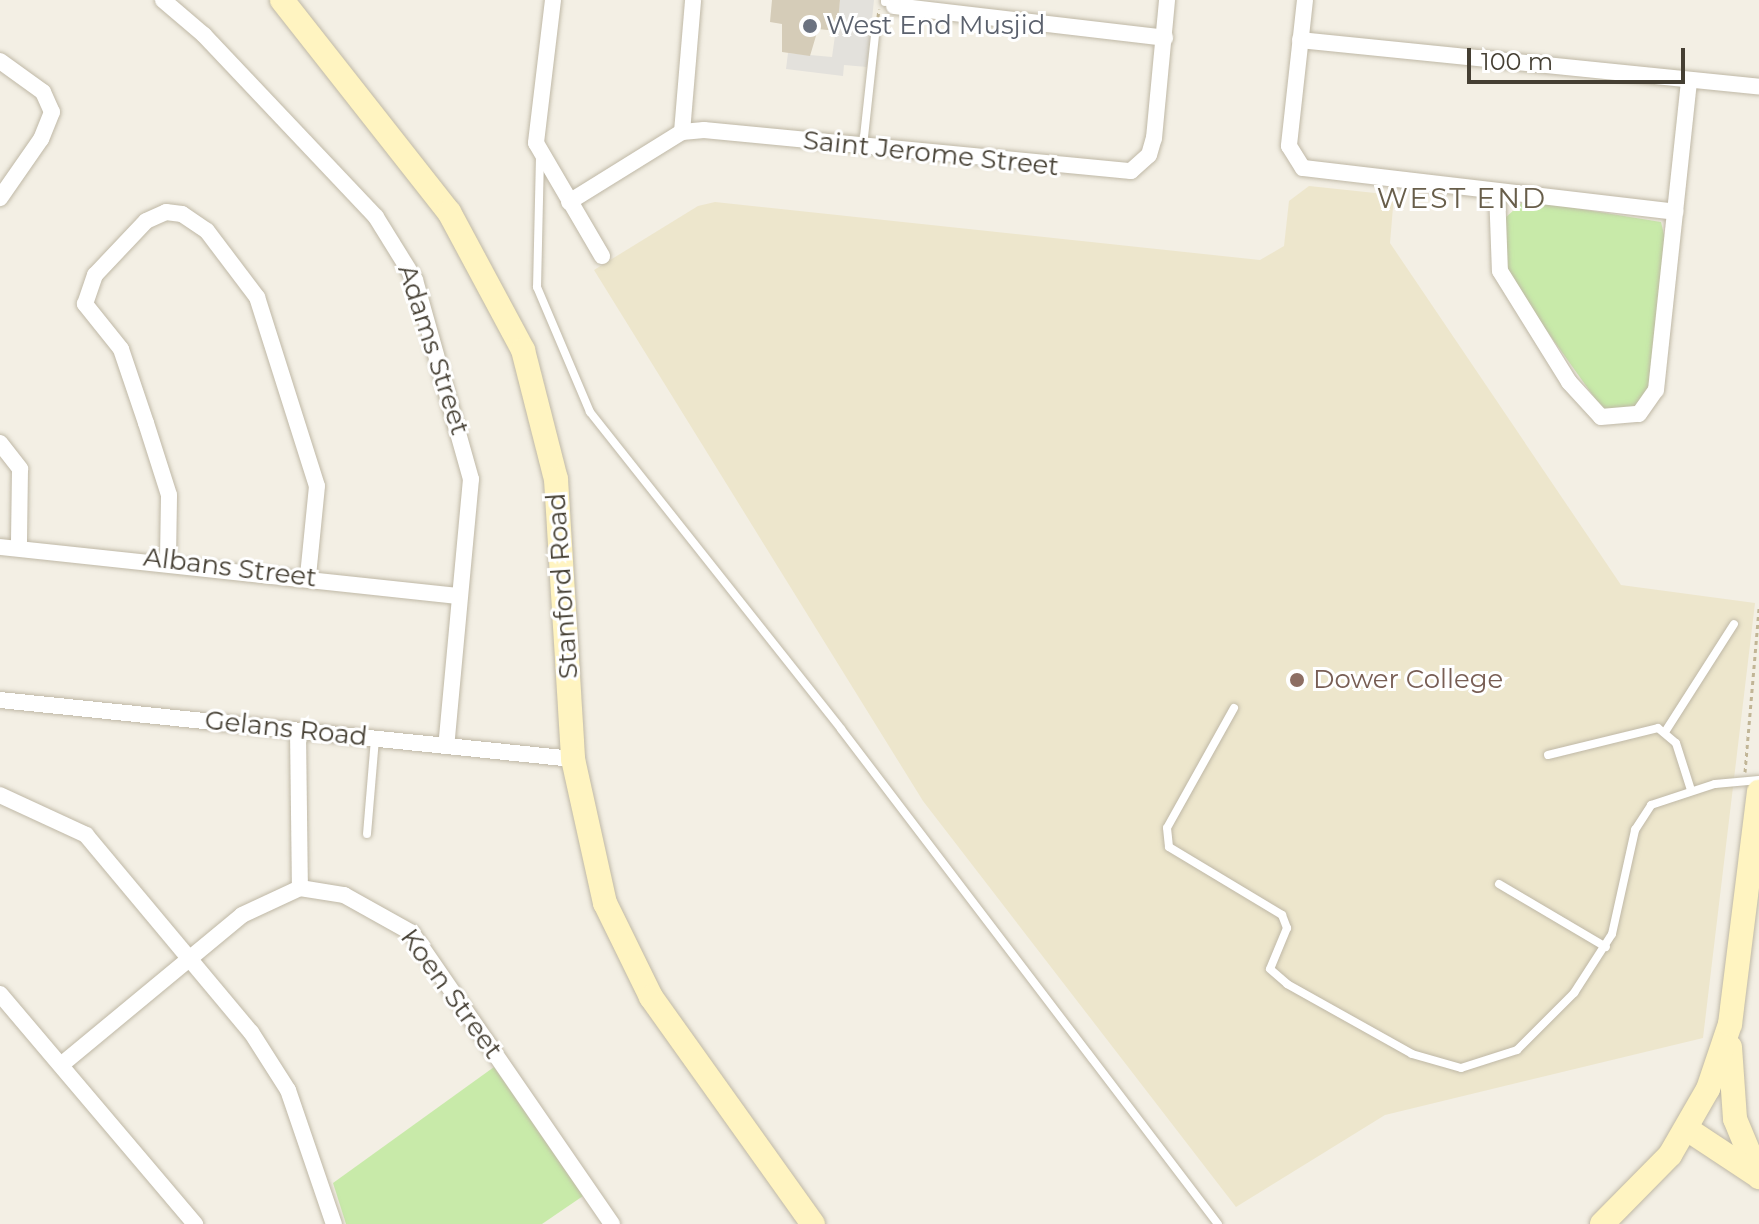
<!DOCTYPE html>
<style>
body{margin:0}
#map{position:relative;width:1759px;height:1224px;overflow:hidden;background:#f3efe4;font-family:Montserrat,sans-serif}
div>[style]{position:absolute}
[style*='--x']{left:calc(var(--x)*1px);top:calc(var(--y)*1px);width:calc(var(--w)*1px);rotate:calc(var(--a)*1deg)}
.education>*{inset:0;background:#ede6cc}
.green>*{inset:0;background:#c8eaa9}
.parking>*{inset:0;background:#e3e1dc}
.building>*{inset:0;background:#d5ccb8}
.path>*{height:3px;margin-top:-1.5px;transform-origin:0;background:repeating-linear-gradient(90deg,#c1b596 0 4px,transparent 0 8px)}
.roads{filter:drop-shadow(0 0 2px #bfb8a6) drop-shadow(0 0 2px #bfb8a6)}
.lane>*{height:8px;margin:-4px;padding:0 4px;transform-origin:4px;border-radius:4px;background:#fff}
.street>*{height:16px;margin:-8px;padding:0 8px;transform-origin:8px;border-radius:8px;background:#fff}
.secondary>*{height:24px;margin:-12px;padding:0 12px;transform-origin:12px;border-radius:12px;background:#fff4c1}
.dots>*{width:22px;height:22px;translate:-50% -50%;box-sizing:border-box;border:4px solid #fff;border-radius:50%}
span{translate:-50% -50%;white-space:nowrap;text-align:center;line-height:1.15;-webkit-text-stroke:6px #fff;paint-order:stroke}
.worship-label{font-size:26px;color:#5b616d}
.left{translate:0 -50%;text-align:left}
.street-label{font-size:26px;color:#453f33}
.education-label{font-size:26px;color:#785e54}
.neighbourhood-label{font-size:28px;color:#685e4a;letter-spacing:2px}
.scale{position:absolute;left:1467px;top:48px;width:218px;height:36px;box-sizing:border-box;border:4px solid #453f33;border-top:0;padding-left:10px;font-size:24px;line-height:28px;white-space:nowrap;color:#453f33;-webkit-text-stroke:6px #fff;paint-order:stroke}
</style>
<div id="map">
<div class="education">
<div style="clip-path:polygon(1309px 186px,1394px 195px,1390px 243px,1621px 585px,1755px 603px,1703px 1038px,1385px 1115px,1236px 1207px,923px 801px,594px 270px,698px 206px,715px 202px,1260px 260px,1284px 246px,1289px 201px)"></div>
</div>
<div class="green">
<div style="clip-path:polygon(1525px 200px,1661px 222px,1665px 239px,1650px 387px,1635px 409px,1604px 411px,1514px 285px,1503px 256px,1505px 218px)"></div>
<div style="clip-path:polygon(494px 1067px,583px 1196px,542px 1224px,346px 1224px,333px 1183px)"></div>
</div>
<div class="parking">
<div style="clip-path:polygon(840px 0,874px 0,867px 67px,844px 65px,843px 76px,786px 69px,788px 53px,832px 57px)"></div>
</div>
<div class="building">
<div style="clip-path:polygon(772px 0,840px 0,837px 31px,818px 29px,810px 56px,782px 52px,782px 24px,770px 22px)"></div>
</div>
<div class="path">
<div style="--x:877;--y:25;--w:16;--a:-83"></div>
<div style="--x:1745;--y:772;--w:165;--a:-85.1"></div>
</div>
<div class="roads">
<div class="lane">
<div style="--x:885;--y:0;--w:2;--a:90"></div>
<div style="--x:863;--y:146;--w:112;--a:-83.8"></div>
<div style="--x:540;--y:156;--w:131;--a:91.3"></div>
<div style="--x:537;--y:287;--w:136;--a:67"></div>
<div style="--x:590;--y:412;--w:404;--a:51.6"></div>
<div style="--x:841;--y:729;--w:622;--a:52.71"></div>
<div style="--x:1234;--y:708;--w:137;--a:119.2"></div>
<div style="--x:1167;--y:828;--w:19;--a:84"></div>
<div style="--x:1169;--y:847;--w:132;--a:31"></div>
<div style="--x:1282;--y:915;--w:14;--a:69"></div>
<div style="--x:1287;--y:928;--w:44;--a:112.5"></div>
<div style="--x:1270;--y:969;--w:23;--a:41"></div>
<div style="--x:1287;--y:984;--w:143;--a:29.2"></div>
<div style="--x:1412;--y:1054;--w:51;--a:15.9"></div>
<div style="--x:1461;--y:1068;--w:59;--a:-17.8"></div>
<div style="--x:1517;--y:1050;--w:81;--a:-45"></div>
<div style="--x:1574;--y:993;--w:70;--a:-57.2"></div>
<div style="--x:1612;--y:934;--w:107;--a:-77.5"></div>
<div style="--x:1635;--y:830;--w:30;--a:-57"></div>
<div style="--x:1651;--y:805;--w:67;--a:-18.2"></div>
<div style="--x:1715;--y:784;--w:44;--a:-5.2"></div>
<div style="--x:1665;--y:732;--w:128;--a:-57.4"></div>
<div style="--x:1548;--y:755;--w:113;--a:-13.8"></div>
<div style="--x:1658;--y:728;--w:23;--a:40"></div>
<div style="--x:1676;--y:743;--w:49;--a:72.3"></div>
<div style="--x:367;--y:834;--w:95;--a:-85.2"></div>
<div style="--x:1499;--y:884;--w:124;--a:30.5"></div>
</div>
<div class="street">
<div style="--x:163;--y:0;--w:54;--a:40.5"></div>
<div style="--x:204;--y:35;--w:250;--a:46.6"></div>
<div style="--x:376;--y:217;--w:74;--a:58.2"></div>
<div style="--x:415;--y:280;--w:207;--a:74.3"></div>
<div style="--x:471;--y:479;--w:268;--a:95.3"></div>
<div style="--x:553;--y:0;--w:144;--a:96.8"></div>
<div style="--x:536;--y:143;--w:131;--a:59.7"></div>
<div style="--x:1305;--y:0;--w:147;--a:96.3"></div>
<div style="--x:1289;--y:146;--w:26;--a:58"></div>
<div style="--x:1303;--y:168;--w:375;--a:6.7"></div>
<div style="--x:894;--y:6;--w:273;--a:6.7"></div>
<div style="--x:1300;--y:40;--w:461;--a:5.8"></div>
<div style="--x:0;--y:61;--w:53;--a:35.8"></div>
<div style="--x:43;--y:92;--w:22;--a:66"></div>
<div style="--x:52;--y:112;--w:29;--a:112"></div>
<div style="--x:41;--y:139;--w:72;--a:124.8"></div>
<div style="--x:682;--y:132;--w:132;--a:-85.2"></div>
<div style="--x:1497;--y:191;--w:80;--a:87.9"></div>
<div style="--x:1500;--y:271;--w:131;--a:58.1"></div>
<div style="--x:1569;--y:382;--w:47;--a:47.6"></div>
<div style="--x:1601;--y:417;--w:38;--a:-5"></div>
<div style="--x:1639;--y:414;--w:29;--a:-55"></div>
<div style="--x:1656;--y:390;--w:311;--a:-83.9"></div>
<div style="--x:569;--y:202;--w:133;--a:-31.8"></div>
<div style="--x:682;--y:132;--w:22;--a:-5"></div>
<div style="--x:704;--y:130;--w:429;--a:5.5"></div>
<div style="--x:1131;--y:171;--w:24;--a:-42"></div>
<div style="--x:1149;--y:155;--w:18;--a:-74"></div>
<div style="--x:1154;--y:138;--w:139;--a:-84.6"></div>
<div style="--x:0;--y:443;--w:33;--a:52"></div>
<div style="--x:20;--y:469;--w:75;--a:90.8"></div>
<div style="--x:0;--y:547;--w:462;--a:6.1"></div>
<div style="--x:168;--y:560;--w:65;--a:-89.1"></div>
<div style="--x:169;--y:495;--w:76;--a:-107.7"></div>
<div style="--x:146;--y:423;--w:78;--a:-108.7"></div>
<div style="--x:121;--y:349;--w:58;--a:-128.7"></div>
<div style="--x:85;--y:304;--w:31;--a:-71"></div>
<div style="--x:95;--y:275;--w:74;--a:-46.6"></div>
<div style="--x:146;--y:221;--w:22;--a:-24"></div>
<div style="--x:166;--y:212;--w:16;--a:7"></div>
<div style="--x:182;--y:214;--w:30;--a:34"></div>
<div style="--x:207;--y:231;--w:83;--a:52.9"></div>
<div style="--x:257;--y:297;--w:198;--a:72.4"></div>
<div style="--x:317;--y:486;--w:90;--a:95.7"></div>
<div style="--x:0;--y:700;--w:576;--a:5.88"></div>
<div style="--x:298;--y:731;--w:157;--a:89.3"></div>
<div style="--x:0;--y:795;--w:95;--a:24.9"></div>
<div style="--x:86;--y:835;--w:257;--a:50.1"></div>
<div style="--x:251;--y:1032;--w:69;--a:57.5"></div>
<div style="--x:288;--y:1090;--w:142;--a:71.1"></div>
<div style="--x:0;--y:994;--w:302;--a:49.7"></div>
<div style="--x:61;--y:1065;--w:235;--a:-39.6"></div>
<div style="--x:242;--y:915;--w:64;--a:-25"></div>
<div style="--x:300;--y:888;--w:45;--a:9"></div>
<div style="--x:344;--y:895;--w:78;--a:29.2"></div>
<div style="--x:412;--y:933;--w:353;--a:55.5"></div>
</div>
<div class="secondary">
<div style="--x:282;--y:0;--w:270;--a:51.8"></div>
<div style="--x:449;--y:212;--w:157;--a:61.8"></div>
<div style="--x:523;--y:350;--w:133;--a:75.7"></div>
<div style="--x:556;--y:479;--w:281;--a:86.5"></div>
<div style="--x:573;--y:759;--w:148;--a:77.5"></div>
<div style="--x:605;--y:903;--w:105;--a:63.9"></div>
<div style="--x:651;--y:997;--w:279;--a:54.5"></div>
<div style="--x:1730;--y:1047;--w:72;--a:86"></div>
<div style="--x:1735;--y:1119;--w:63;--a:67.5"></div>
<div style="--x:1687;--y:1129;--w:82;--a:33.5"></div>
<div style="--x:1602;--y:1224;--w:97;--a:-45.4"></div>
<div style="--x:1670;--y:1155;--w:76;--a:-60.1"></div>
<div style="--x:1708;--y:1089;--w:69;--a:-71.3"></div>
<div style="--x:1730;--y:1024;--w:234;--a:-82.9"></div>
</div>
</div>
<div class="dots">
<div style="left:810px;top:26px;background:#6b7280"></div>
<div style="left:1297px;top:680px;background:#8d6e63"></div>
</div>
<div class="worship-label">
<span class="left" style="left:826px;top:26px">West End Musjid</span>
</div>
<div class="street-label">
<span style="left:931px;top:154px;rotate:6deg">Saint Jerome Street</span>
<span style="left:433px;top:350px;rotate:72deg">Adams Street</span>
<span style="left:230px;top:568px;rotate:7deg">Albans Street</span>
<span style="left:563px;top:586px;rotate:-94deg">Stanford Road</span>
<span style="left:286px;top:729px;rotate:6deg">Gelans Road</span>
<span style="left:451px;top:994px;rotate:54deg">Koen Street</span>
</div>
<div class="education-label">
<span class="left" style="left:1313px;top:680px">Dower College</span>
</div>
<div class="neighbourhood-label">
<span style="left:1462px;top:198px">WEST END</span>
</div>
<div class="scale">100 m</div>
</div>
